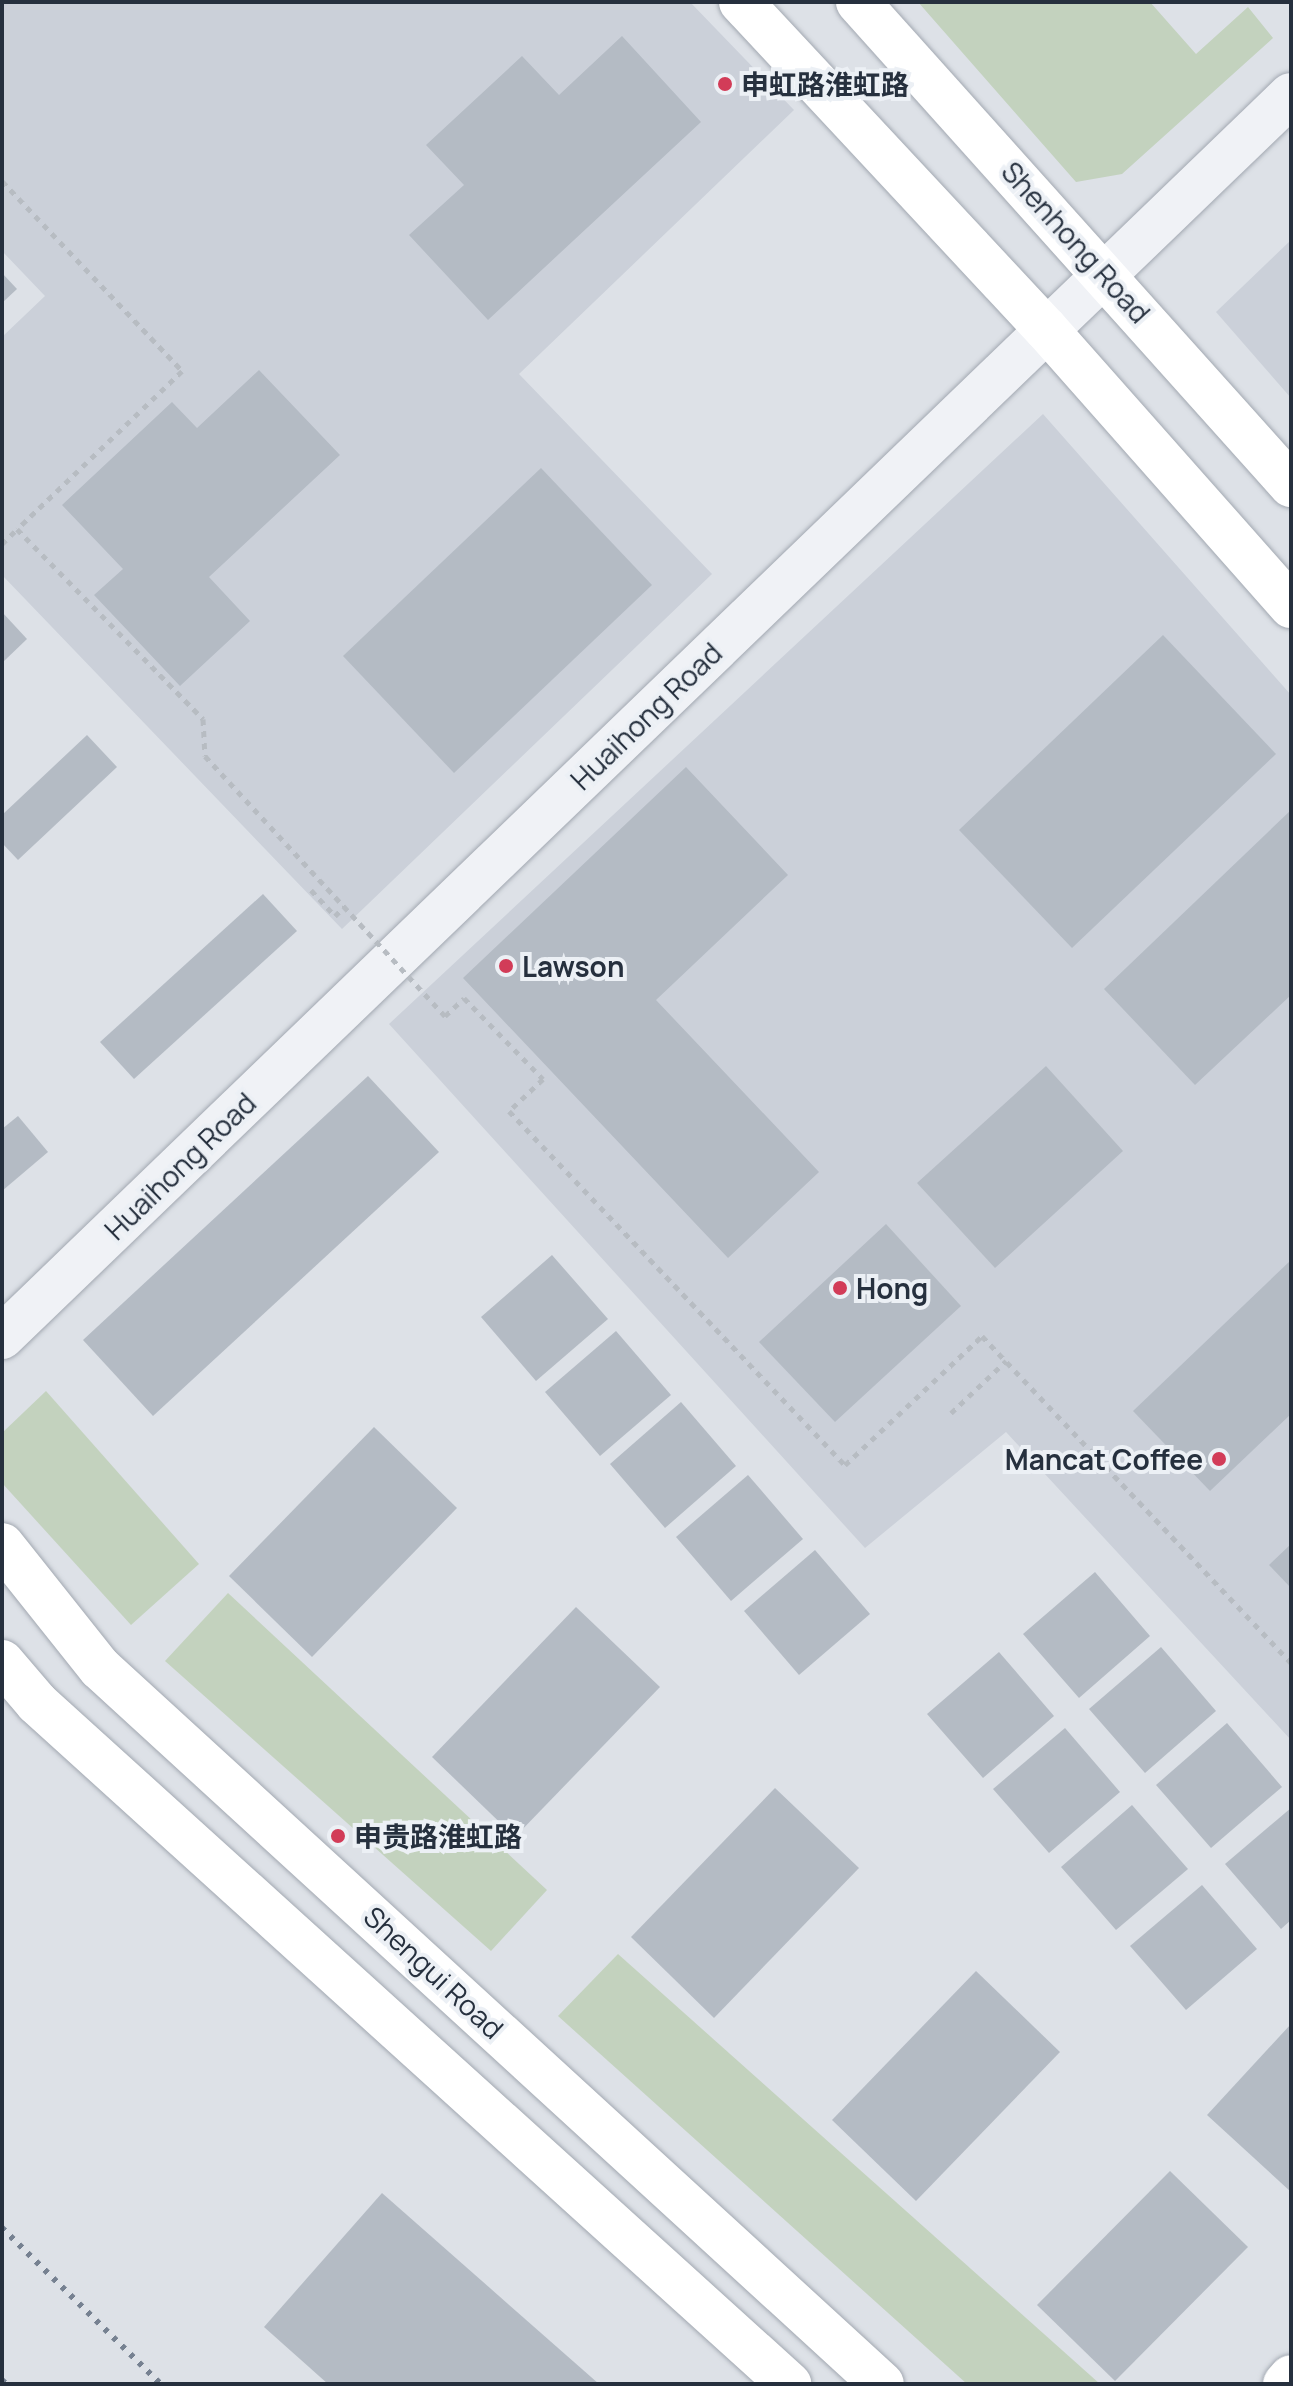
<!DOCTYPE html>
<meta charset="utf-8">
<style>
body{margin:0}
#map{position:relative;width:1293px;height:2386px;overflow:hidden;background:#dde1e7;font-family:Manrope,"Noto Sans SC",sans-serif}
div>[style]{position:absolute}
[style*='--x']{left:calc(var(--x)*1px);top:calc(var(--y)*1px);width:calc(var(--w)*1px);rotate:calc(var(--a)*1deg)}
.built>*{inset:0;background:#cbd0d9}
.green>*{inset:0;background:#c3d2be}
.building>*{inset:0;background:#b4bbc4}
.path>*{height:5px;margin-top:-2.5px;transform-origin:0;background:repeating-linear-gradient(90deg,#b7bcc2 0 6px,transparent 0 12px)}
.roads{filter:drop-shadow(0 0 2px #a2a8b1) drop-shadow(0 0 2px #a2a8b1)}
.minor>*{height:44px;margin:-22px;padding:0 22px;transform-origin:22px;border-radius:22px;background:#f0f2f6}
.major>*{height:44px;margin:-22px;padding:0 22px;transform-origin:22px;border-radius:22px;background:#fff}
.rail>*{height:6px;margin-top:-3px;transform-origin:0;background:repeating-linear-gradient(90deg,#768191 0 4px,transparent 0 12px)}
.path-bridge>*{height:5px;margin-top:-2.5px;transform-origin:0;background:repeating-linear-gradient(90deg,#b7bcc2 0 6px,transparent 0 12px)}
.dots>*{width:22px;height:22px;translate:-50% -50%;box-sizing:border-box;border:4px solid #ecf0f5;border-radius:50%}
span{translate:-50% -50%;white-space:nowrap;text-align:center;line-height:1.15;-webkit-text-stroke:8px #ecf0f5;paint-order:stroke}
.poi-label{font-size:28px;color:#26303e;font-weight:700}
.left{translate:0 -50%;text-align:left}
.right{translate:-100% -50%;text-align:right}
.street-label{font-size:28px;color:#26303e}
.frame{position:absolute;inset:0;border:4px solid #26303e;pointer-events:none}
</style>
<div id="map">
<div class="built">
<div style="clip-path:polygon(2px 2px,690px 2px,794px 110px,519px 374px,712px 574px,342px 929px,2px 575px,2px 337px,45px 296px,2px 251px)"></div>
<div style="clip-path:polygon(1291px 240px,1291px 398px,1216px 312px)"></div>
<div style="clip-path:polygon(1043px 414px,1291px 695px,1291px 1740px,1006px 1432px,865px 1548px,389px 1024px)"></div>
</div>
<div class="green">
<div style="clip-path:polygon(918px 2px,1150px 2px,1196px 54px,1248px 7px,1273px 38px,1122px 174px,1076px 182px)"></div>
<div style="clip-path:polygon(46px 1391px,199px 1564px,131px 1625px,2px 1483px,2px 1433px)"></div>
<div style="clip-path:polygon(228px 1593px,547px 1890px,491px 1951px,165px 1661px)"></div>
<div style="clip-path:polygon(618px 1954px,1100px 2384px,967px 2384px,558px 2016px)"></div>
</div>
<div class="building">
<div style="clip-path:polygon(622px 36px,701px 122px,488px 320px,409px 235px,464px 185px,426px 145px,522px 56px,559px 95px)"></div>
<div style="clip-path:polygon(2px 273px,17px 289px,2px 303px)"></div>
<div style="clip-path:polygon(259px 370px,340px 455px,209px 577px,250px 621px,180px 686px,94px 595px,123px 569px,62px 505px,172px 402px,197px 428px)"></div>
<div style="clip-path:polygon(541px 468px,652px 585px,454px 773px,343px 656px)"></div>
<div style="clip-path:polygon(2px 612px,27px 639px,2px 663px)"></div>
<div style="clip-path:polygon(1163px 635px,1276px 754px,1072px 948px,959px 830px)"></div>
<div style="clip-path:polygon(87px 735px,117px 767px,18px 860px,2px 843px,2px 815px)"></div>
<div style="clip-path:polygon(686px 767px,788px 875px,656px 1000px,819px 1172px,728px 1258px,463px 978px)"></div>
<div style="clip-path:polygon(1291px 810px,1291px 995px,1195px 1085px,1104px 989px)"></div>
<div style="clip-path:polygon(263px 894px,297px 931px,134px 1079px,100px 1042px)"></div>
<div style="clip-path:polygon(1046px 1066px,1123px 1151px,995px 1268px,917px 1183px)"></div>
<div style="clip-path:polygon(368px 1076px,439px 1152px,153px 1416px,83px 1340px)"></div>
<div style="clip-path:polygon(18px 1116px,48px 1152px,2px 1191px,2px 1129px)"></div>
<div style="clip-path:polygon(886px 1224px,961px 1306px,835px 1422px,759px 1342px)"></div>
<div style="clip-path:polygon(552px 1255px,608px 1319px,536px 1381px,481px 1317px)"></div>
<div style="clip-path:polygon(1291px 1260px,1291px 1414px,1210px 1491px,1133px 1411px)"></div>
<div style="clip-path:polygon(616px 1331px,671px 1395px,600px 1456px,545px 1392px)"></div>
<div style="clip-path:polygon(681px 1402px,736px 1466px,665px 1528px,610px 1464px)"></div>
<div style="clip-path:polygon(374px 1427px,457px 1508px,312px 1657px,229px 1576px)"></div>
<div style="clip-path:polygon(748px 1475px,803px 1539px,731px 1601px,676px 1537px)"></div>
<div style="clip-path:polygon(1291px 1544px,1291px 1588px,1269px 1565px)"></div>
<div style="clip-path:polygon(815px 1550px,870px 1614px,799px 1675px,744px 1611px)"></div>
<div style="clip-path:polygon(1095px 1572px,1150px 1636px,1079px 1698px,1023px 1634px)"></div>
<div style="clip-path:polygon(576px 1607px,660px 1687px,515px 1837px,432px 1757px)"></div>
<div style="clip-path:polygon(1161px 1647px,1216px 1711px,1145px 1773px,1089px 1709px)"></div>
<div style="clip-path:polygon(999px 1652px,1054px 1716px,983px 1778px,927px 1714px)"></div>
<div style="clip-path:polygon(1227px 1723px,1282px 1787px,1211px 1848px,1156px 1785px)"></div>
<div style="clip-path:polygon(1065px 1728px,1120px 1792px,1049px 1853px,993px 1789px)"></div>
<div style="clip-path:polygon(775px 1788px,859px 1868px,714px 2018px,631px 1937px)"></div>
<div style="clip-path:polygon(1132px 1805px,1188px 1869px,1116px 1930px,1061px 1867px)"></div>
<div style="clip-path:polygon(1291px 1808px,1291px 1920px,1281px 1929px,1225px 1864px)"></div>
<div style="clip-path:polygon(1202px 1885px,1257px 1949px,1186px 2010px,1130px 1946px)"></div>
<div style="clip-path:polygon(976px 1971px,1060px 2052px,916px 2201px,832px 2120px)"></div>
<div style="clip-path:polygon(1291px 2024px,1291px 2192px,1207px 2115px)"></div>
<div style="clip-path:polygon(1170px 2171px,1248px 2247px,1115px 2381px,1037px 2305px)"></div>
<div style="clip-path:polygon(382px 2193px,599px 2384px,328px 2384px,264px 2327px)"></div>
</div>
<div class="path">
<div style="--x:2;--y:181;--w:262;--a:46.5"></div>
<div style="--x:182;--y:371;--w:228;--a:136.2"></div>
<div style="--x:311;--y:890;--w:35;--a:47"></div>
<div style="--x:335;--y:916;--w:13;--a:-45"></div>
<div style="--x:951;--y:1413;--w:76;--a:-43.4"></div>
</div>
<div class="roads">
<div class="minor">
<div style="--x:2;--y:1337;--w:1790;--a:-43.94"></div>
</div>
<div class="major">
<div style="--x:741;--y:2;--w:447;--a:47"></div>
<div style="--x:1046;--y:329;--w:370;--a:48.5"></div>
<div style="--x:858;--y:2;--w:649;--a:48.12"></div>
<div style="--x:2;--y:1545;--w:157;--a:51.5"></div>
<div style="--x:100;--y:1668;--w:1060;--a:42.48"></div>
<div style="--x:2;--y:1662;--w:54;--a:49.5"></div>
<div style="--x:37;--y:1703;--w:1015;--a:42.16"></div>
<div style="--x:1285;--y:2384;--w:9;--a:-49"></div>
</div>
</div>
<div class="rail">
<div style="--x:2;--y:2228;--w:223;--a:44.5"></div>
<div style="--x:2;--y:2380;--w:6;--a:45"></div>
</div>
<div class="path-bridge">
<div style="--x:2;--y:544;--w:21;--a:-45"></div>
<div style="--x:17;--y:529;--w:266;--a:45.6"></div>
<div style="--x:203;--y:719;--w:37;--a:87"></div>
<div style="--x:205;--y:756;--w:354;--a:47.3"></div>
<div style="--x:445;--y:1016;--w:26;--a:-43"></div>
<div style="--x:464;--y:998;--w:113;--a:45.7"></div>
<div style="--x:543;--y:1079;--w:47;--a:136.7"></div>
<div style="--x:509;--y:1111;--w:488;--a:46.5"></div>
<div style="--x:845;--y:1465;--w:188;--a:-43.3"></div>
<div style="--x:982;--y:1336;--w:450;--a:46.6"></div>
</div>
<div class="dots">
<div style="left:725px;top:84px;background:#d23c58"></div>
<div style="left:506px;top:966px;background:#d23c58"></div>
<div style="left:840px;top:1288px;background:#d23c58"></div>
<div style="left:1219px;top:1459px;background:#d23c58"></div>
<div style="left:338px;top:1836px;background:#d23c58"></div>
</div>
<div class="poi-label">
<span class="left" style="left:741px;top:84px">申虹路淮虹路</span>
<span class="left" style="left:522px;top:966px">Lawson</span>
<span class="left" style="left:856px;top:1288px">Hong</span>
<span class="right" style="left:1203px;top:1459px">Mancat Coffee</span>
<span class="left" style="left:354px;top:1836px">申贵路淮虹路</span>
</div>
<div class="street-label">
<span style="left:1076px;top:242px;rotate:48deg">Shenhong Road</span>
<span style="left:646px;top:716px;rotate:-44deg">Huaihong Road</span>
<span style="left:180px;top:1166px;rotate:-44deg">Huaihong Road</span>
<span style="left:434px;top:1972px;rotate:43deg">Shengui Road</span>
</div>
<div class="frame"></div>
</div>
